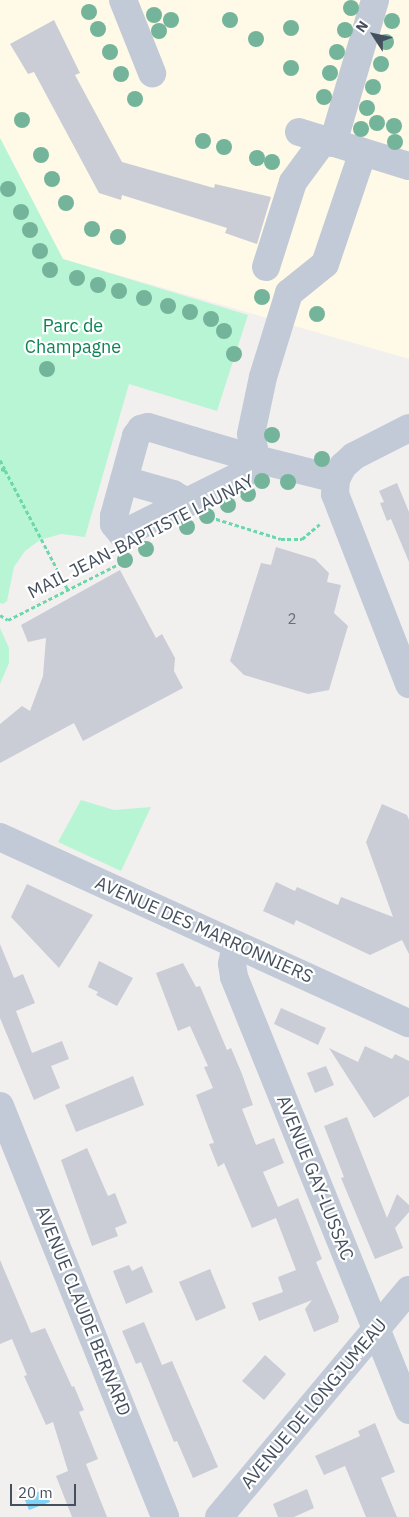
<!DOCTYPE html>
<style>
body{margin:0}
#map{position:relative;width:409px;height:1517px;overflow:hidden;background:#f2efef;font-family:"IBM Plex Sans",sans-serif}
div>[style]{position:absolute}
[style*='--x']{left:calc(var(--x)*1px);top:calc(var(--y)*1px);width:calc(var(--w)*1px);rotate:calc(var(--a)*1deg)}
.commercial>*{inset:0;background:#fefae7}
.green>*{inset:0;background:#b8f5d5}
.water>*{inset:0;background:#80d3f7}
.building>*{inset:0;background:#cacdd5}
.path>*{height:3px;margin-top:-1.5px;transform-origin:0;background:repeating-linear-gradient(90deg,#6cd7ac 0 4px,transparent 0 6.5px)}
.minor>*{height:28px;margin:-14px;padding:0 14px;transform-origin:14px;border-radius:14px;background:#c1cad6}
.trees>*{width:16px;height:16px;margin:-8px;border-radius:50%;background:#74b49a}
span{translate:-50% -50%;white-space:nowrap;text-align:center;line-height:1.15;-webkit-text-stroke:4.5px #fff;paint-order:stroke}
.number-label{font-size:15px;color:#666f7c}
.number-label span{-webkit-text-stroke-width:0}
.park-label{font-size:18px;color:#0c8454}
.street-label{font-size:18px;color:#45505f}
.north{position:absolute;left:349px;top:10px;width:50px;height:50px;-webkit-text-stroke:4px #fff;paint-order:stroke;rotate:305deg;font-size:14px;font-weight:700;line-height:20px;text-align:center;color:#45505f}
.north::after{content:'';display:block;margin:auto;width:18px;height:22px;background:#45505f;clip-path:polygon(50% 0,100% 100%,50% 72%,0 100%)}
.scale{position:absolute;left:10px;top:1484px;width:66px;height:22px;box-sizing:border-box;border:2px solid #45505f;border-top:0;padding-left:6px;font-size:15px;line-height:18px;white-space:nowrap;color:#45505f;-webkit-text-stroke:4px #fff;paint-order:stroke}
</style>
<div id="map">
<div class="commercial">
<div style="clip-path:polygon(0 0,409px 0,409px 359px,63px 259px,0 138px)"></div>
</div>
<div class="green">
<div style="clip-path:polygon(0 138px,63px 259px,248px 315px,217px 411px,129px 384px,85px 537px,61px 534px,40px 540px,25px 551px,14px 567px,7px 601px,3px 604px,0 603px)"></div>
<div style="clip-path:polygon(0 628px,9px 648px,9px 663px,0 684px)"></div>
<div style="clip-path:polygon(81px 800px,114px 810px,151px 807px,121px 871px,58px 842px)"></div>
</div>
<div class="water">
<div style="clip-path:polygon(45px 1489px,50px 1502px,29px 1510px,24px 1498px)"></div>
</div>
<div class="building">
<div style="clip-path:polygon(54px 20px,80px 73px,75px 75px,122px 162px,214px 188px,215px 184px,271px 197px,257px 244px,225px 233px,227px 228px,122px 195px,121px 200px,99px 193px,34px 72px,28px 74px,10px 44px)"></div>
<div style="clip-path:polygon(397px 483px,409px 512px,409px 562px,391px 519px,387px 521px,380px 503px,384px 502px,379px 491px)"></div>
<div style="clip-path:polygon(276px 547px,315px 559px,329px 573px,327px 582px,341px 585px,334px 613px,348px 626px,329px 690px,308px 694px,244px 675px,230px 661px,261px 563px,271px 565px)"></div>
<div style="clip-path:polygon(120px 570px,156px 638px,162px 634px,175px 658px,174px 671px,183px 688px,83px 741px,74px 723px,0 763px,0 724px,22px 706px,30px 711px,43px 676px,46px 638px,28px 642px,21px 625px)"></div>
<div style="clip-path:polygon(382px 804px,407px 815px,409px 820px,409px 954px,402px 940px,370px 955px,296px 920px,294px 925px,263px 911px,276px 882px,295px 891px,297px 887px,338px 905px,341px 897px,393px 917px,366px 842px)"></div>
<div style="clip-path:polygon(27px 884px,93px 915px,59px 968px,11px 917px)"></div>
<div style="clip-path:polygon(0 944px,14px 978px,23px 974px,35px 1003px,16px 1011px,32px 1053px,62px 1041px,69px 1059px,51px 1066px,60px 1088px,34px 1100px,0 1018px)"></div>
<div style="clip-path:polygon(99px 961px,133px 978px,117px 1006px,96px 995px,98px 992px,88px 987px)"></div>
<div style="clip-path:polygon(183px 963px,196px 987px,200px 986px,227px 1050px,231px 1048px,242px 1074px,253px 1105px,242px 1109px,256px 1145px,274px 1138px,284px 1163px,263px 1172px,278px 1207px,298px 1198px,322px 1259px,316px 1262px,339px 1317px,338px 1322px,314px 1332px,305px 1309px,312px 1300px,259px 1321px,252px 1303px,283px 1292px,278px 1277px,296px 1270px,276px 1218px,252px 1228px,224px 1163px,218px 1167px,209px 1144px,214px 1143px,196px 1095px,213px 1088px,204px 1067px,208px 1066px,190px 1026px,178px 1031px,156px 973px)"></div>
<div style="clip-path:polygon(281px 1008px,326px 1028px,318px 1045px,274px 1024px)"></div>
<div style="clip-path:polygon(365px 1046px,392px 1059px,395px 1054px,409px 1061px,409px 1096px,374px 1118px,329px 1048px,358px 1062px)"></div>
<div style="clip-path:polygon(326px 1066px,334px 1085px,315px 1093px,307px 1073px)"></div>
<div style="clip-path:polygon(133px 1076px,144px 1105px,76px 1132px,65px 1105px)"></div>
<div style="clip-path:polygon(347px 1117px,387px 1218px,397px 1194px,409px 1205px,409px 1212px,395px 1228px,403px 1248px,375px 1259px,341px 1178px,344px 1177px,324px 1126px)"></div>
<div style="clip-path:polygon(87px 1148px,108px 1196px,115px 1193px,127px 1223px,115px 1228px,118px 1236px,92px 1246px,61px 1160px)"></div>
<div style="clip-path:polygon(0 1260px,31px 1333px,45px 1328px,72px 1387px,74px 1386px,84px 1410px,79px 1412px,98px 1459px,86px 1464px,107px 1517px,72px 1517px,56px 1476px,68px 1471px,53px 1422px,46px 1425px,24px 1376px,27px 1375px,12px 1339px,0 1344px)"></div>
<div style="clip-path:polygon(129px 1265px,132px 1271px,142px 1266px,153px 1292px,126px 1304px,113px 1271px)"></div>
<div style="clip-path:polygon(210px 1269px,226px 1308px,196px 1321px,179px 1282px)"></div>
<div style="clip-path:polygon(144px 1322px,162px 1365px,172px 1361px,218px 1467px,193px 1478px,177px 1441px,174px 1442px,141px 1362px,136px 1364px,122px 1331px)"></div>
<div style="clip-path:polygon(265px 1355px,286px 1374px,264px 1400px,242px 1381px)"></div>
<div style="clip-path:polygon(375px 1423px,395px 1472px,381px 1478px,397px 1517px,366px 1517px,345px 1466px,324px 1475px,315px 1456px,360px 1436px,358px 1431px)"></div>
<div style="clip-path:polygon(307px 1489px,314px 1508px,294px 1517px,278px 1517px,273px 1504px)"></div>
</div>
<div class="path">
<div style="--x:0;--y:460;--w:11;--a:63"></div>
<div style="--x:5;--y:470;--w:5;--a:-169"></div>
<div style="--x:5;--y:470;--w:136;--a:62.3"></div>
<div style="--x:210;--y:517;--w:74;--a:17.2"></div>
<div style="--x:281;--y:539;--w:21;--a:0"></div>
<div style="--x:302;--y:539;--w:23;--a:-40"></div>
<div style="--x:0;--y:615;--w:9;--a:32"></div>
<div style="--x:8;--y:620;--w:138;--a:-26.8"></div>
</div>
<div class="minor">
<div style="--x:123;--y:0;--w:79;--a:68.3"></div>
<div style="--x:299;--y:132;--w:115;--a:17.2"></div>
<div style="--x:333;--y:143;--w:149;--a:-73.6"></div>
<div style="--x:266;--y:267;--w:89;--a:-72.4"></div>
<div style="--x:293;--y:182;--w:52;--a:-53.6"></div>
<div style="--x:148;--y:427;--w:48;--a:16.9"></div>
<div style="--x:194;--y:441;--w:65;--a:16.2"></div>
<div style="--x:256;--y:459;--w:18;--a:128"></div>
<div style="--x:245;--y:473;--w:137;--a:153.6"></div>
<div style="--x:122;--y:534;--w:13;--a:-129"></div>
<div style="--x:114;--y:524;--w:8;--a:-90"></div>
<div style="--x:114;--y:516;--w:83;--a:-74.6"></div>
<div style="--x:136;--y:436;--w:9;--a:-54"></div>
<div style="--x:141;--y:429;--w:7;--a:-16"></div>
<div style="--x:409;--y:428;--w:62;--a:153"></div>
<div style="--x:354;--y:456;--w:15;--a:138"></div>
<div style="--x:343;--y:466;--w:15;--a:118"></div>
<div style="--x:336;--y:479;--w:15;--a:94"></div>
<div style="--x:335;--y:494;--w:204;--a:68.7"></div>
<div style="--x:336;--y:479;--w:82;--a:-166"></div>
<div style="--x:256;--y:459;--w:25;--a:-101"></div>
<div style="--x:251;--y:434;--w:58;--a:-78.1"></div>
<div style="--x:263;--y:377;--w:88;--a:-72.8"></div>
<div style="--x:289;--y:293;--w:46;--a:-38.9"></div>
<div style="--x:325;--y:264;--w:118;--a:-71.3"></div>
<div style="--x:124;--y:480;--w:51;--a:15.9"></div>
<div style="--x:173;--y:494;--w:17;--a:31"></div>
<div style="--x:0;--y:837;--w:449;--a:24.5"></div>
<div style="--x:236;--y:945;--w:19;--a:102"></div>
<div style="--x:232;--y:964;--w:13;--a:81"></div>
<div style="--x:234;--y:977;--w:467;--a:68"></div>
<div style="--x:0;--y:1106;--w:443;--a:68.1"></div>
<div style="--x:219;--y:1517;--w:296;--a:-50.1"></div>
</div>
<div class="trees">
<div style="left:351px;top:8px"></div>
<div style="left:89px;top:12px"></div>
<div style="left:154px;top:15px"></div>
<div style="left:171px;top:20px"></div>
<div style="left:230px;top:20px"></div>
<div style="left:392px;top:21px"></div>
<div style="left:291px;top:28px"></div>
<div style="left:98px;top:29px"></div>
<div style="left:345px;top:30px"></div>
<div style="left:159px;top:31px"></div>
<div style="left:256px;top:39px"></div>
<div style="left:386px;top:42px"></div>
<div style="left:110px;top:52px"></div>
<div style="left:337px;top:52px"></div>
<div style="left:381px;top:64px"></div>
<div style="left:291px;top:68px"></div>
<div style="left:330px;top:73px"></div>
<div style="left:121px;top:74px"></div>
<div style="left:373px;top:87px"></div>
<div style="left:324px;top:97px"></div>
<div style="left:135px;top:99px"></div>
<div style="left:367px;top:108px"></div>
<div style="left:22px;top:120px"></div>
<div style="left:377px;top:123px"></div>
<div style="left:394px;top:126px"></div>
<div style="left:361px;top:129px"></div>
<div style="left:203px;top:141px"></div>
<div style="left:395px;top:142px"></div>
<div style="left:224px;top:147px"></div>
<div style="left:41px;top:155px"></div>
<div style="left:257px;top:158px"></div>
<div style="left:272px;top:162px"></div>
<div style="left:52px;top:179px"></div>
<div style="left:8px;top:189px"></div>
<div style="left:66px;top:203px"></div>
<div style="left:21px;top:212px"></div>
<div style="left:92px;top:229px"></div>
<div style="left:30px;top:230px"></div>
<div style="left:118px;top:237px"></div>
<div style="left:40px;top:251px"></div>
<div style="left:50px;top:270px"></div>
<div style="left:77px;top:278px"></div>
<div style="left:98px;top:285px"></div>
<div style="left:119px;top:291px"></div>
<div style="left:262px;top:297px"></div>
<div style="left:144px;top:298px"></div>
<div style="left:168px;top:306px"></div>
<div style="left:190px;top:312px"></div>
<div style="left:317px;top:314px"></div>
<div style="left:211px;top:319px"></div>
<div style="left:224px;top:331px"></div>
<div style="left:234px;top:354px"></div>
<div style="left:47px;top:369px"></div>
<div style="left:272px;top:435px"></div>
<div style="left:322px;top:459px"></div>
<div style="left:262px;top:481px"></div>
<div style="left:288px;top:482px"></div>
<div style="left:248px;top:494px"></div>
<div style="left:228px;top:505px"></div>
<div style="left:207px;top:516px"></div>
<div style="left:187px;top:527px"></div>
<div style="left:146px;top:549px"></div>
<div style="left:125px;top:560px"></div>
</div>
<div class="number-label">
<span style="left:292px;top:619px">2</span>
</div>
<div class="park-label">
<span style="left:73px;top:337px">Parc de<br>Champagne</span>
</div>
<div class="street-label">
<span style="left:141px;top:537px;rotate:-27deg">MAIL JEAN-BAPTISTE LAUNAY</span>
<span style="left:204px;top:930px;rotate:24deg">AVENUE DES MARRONNIERS</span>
<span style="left:315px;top:1178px;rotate:68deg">AVENUE GAY-LUSSAC</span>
<span style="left:83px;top:1311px;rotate:68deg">AVENUE CLAUDE BERNARD</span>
<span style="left:314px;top:1404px;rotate:-50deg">AVENUE DE LONGJUMEAU</span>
</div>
<div class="north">N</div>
<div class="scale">20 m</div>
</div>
